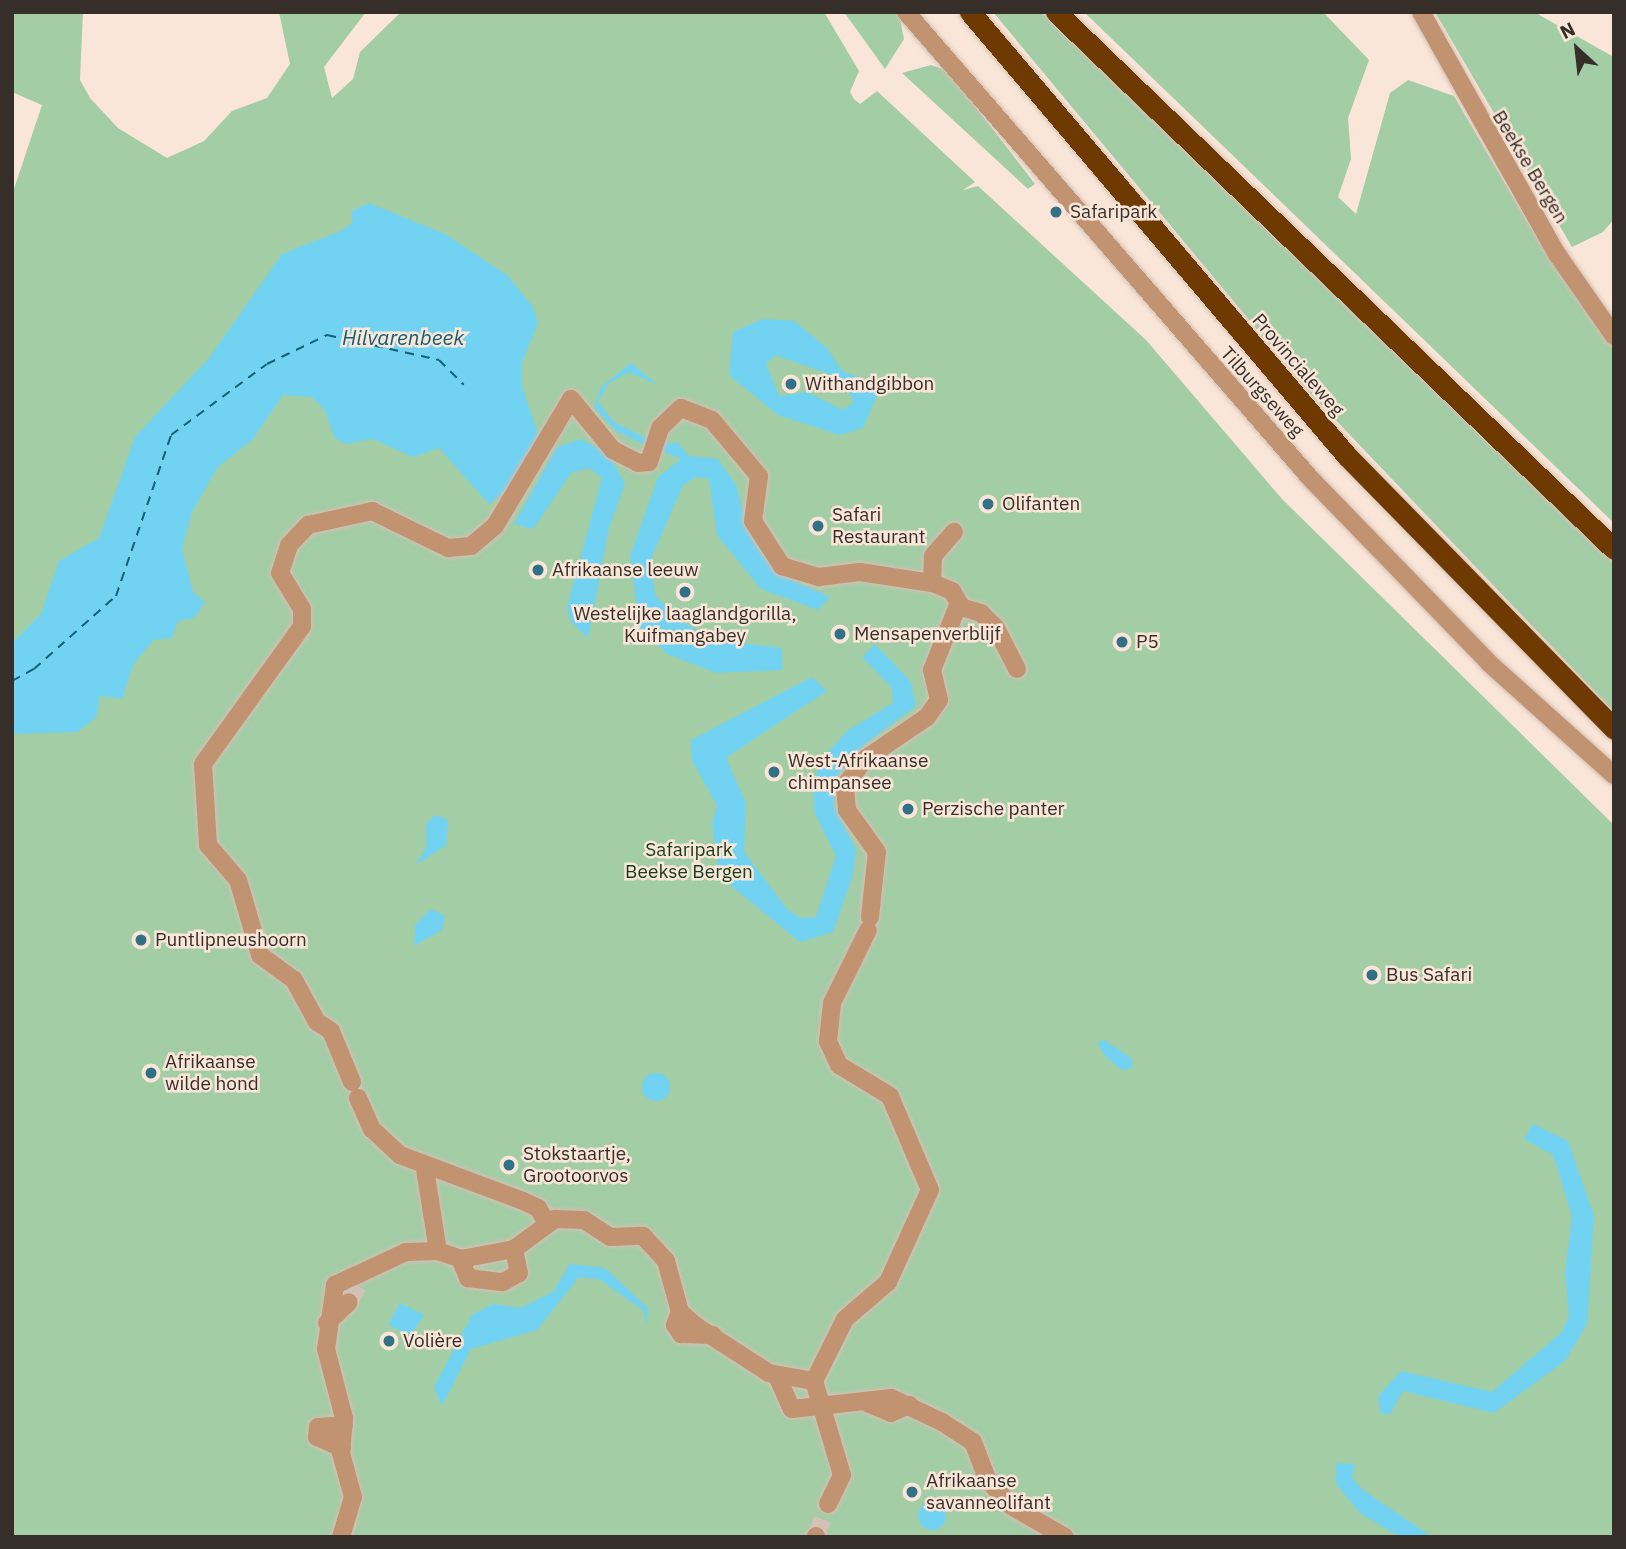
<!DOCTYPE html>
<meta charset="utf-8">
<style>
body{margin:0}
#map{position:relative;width:1626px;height:1549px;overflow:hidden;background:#fae6d8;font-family:"IBM Plex Sans",sans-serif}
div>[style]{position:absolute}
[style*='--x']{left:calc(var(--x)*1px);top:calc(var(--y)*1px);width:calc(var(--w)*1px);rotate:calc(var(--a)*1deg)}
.green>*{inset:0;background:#a2cda5}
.water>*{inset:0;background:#72d2f2}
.round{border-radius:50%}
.ferry>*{height:2px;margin-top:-1px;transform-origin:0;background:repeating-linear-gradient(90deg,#126076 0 9px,transparent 0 16px)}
.minor-tunnel>*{height:18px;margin-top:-9px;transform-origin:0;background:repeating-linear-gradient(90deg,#d3c1b5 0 18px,transparent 0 27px)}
.roads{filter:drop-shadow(0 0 2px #d3c1b5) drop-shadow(0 0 2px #d3c1b5)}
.minor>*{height:18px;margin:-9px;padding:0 9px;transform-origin:9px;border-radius:9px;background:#c19371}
.highway>*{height:21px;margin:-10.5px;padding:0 10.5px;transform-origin:10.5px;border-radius:10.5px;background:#6f3a01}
.dots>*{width:19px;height:19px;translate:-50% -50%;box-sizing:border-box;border:4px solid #fae6d8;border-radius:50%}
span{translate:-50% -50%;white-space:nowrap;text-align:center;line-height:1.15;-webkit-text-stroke:5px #fae6d8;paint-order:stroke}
.street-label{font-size:19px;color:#362f29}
.poi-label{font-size:19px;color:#362f29}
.left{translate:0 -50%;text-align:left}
.park-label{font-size:19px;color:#123e1a}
.water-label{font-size:21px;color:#126076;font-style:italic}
.frame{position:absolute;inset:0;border:14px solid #362f29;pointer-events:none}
.north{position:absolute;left:1542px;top:14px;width:70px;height:70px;-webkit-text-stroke:5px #fae6d8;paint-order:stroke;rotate:333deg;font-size:19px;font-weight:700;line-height:28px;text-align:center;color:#362f29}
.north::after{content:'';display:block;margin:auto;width:24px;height:32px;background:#362f29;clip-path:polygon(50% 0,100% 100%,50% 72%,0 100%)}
</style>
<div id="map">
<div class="green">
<div style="clip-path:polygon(12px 12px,83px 12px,80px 80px,90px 98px,118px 128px,167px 158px,204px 141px,232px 111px,267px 98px,290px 64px,279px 12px,366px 12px,324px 67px,332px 98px,353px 79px,360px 52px,401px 12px,824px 12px,859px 71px,850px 92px,854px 99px,860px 104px,877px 91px,975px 182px,963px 190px,978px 186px,1146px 340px,1282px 499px,1614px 825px,1614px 1537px,12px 1537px,12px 195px,42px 105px,12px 92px)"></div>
<div style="clip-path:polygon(844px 12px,899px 14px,904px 39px,885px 69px)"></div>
<div style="clip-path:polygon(993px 12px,1041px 12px,1614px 563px,1614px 712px,1309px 392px)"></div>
<div style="clip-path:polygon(1084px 12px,1323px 12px,1369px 60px,1348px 118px,1351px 159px,1338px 197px,1356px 214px,1390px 93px,1408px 80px,1454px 96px,1545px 252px,1614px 349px,1614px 523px)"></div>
<div style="clip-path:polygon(1435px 12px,1534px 12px,1612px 56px,1614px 219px,1603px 232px,1572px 247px)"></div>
<div style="clip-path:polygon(931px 65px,948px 71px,1035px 184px,1028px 189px,902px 73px)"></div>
</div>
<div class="water">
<div style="clip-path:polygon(369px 203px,447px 235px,508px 276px,533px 307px,538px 323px,522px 362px,522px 386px,539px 437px,510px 487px,489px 504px,439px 448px,413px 457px,373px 439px,346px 444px,334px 437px,325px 410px,312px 397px,283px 395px,253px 439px,218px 467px,192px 512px,182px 549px,193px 592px,205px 602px,194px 618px,178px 621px,172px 638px,154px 640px,134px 663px,122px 699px,100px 696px,96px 718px,77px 732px,12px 734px,12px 643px,41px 614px,59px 561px,99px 538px,135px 437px,209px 358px,282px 254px,341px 231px,352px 223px,352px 211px)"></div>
<div style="clip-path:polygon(evenodd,763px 319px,794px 321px,827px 348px,842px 371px,873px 383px,876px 398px,863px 428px,840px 435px,778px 415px,729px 375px,733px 332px,763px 319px,775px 355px,841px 378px,854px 402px,843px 410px,807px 392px,779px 396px,766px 364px,775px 355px)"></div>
<div style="clip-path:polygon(631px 363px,658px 385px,629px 372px,608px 384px,598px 402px,614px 422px,654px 442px,652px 449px,615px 430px,594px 408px,601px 387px)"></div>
<div style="clip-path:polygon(581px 439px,609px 454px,625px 484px,609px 528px,588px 638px,571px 622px,567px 607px,602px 478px,589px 468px,571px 473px,533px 529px,514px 524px,557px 447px)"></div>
<div style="clip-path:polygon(659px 443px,678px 443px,689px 456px,718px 459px,736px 485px,749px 535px,776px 573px,830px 597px,818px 610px,761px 589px,717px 535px,709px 479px,696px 477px,683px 485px,651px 559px,655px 595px,678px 620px,716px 640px,782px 648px,782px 670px,716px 673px,667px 654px,640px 627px,630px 556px,658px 477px,681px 459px,659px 450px)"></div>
<div style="clip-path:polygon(875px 644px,911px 682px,916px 706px,865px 744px,835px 779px,834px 805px,856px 850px,853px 875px,833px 932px,800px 942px,719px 876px,712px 823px,717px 805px,692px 761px,691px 740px,812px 677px,827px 691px,726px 758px,746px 803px,744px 852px,787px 909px,800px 918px,816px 917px,836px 856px,814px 812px,813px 782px,824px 757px,847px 731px,893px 703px,892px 688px,862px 657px)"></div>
<div style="clip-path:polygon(435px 815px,448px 820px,446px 845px,416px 865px,427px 846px,426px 824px)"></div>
<div style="clip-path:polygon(431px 909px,445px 916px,442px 930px,414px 946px,415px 925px)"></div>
<div style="clip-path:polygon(1104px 1040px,1131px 1058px,1133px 1068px,1122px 1070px,1106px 1057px,1097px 1043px)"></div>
<div class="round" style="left:642px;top:1073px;width:28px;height:28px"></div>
<div style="clip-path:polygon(1533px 1124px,1568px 1141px,1594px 1216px,1587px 1324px,1565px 1361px,1494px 1413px,1403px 1391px,1390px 1414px,1381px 1414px,1378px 1396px,1401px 1371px,1492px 1392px,1562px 1332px,1569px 1315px,1565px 1274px,1572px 1216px,1553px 1155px,1524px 1139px)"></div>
<div style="clip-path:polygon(570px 1264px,605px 1268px,648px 1308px,647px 1325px,643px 1310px,599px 1279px,579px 1277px,537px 1330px,471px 1349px,442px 1406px,434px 1387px,472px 1315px,493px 1304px,520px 1308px,553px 1292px)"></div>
<div style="clip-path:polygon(400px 1303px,424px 1315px,411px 1335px,388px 1325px)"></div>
<div style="clip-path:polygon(1336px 1463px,1355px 1464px,1352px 1478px,1363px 1490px,1432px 1537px,1400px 1537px,1360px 1513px,1336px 1484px)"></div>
<div class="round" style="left:918px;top:1502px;width:28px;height:28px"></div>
</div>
<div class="ferry">
<div style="--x:12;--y:681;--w:25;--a:-29"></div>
<div style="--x:34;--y:669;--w:110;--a:-41.7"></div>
<div style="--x:116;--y:596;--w:170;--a:-71.1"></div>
<div style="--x:171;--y:435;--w:119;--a:-36.5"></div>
<div style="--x:267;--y:364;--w:67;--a:-25.8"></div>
<div style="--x:327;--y:335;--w:115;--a:12.6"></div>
<div style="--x:439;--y:360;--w:35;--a:45"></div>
</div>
<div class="minor-tunnel">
<div style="--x:349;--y:1302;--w:18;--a:-61"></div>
<div style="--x:358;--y:1286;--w:5;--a:-143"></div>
<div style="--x:816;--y:1536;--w:34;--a:-69"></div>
</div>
<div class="roads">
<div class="minor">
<div style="--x:906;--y:12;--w:618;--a:49.07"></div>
<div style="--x:1311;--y:479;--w:256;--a:45.9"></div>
<div style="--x:1489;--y:663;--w:168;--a:41.9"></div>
<div style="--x:1421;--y:12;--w:278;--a:60.7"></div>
<div style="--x:1557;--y:254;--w:100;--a:55.2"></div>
<div style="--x:571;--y:399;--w:66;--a:50.5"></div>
<div style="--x:613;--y:450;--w:28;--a:27"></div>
<div style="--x:638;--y:463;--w:11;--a:-5"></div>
<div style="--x:649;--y:462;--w:36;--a:-72"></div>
<div style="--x:660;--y:428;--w:29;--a:-44"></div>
<div style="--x:681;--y:408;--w:33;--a:21"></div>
<div style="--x:712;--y:420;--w:73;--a:50"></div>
<div style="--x:759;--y:476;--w:45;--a:97.6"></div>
<div style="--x:753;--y:521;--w:54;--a:57.2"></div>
<div style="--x:782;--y:566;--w:39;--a:17"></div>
<div style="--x:819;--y:577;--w:41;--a:-7"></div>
<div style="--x:860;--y:572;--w:73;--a:8.7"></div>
<div style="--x:958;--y:606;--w:24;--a:17"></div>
<div style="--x:981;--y:613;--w:21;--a:45"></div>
<div style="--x:996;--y:628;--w:46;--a:62.9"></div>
<div style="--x:870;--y:917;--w:65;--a:-83.9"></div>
<div style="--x:877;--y:852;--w:52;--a:-125.5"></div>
<div style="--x:847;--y:810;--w:25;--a:-95"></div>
<div style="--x:845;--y:785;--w:33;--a:-52"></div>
<div style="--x:865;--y:759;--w:75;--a:-34.1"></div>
<div style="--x:927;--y:717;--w:21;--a:-55"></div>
<div style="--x:939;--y:700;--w:31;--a:-103"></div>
<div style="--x:932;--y:670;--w:72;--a:-68.1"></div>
<div style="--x:959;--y:603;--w:14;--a:-120"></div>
<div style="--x:952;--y:591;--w:22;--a:-158"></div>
<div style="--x:932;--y:583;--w:27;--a:-88"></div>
<div style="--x:933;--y:556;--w:32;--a:-49"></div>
<div style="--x:352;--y:1082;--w:55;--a:-112.4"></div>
<div style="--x:331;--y:1031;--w:17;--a:-147"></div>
<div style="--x:317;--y:1022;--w:48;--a:-118.7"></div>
<div style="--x:294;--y:980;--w:42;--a:-143.7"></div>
<div style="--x:260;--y:955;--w:78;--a:-106.3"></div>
<div style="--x:238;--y:880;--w:46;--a:-130.6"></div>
<div style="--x:208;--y:845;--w:81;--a:-93.5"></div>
<div style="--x:203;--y:764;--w:170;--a:-54.3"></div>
<div style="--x:302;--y:626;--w:17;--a:-90"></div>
<div style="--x:302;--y:609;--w:42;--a:-121.4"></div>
<div style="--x:280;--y:573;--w:29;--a:-72"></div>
<div style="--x:289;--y:545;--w:28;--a:-46"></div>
<div style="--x:308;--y:525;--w:66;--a:-12.3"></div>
<div style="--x:372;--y:511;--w:85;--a:26"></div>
<div style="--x:448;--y:548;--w:23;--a:-5"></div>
<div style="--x:471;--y:546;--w:31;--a:-40"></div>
<div style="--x:495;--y:526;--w:148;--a:-59.1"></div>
<div style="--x:358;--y:1098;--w:34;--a:66"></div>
<div style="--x:372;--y:1129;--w:38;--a:43"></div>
<div style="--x:400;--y:1155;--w:131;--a:20.5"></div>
<div style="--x:523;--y:1201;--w:17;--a:25"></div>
<div style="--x:538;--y:1208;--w:17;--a:59"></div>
<div style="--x:425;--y:1169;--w:83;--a:81"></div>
<div style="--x:460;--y:1259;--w:21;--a:67"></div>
<div style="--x:468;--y:1278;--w:35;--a:7"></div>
<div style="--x:503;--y:1282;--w:18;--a:-29"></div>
<div style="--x:519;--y:1273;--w:25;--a:-102"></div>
<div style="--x:514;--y:1249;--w:51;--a:-36.2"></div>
<div style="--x:555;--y:1219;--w:29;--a:2"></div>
<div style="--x:584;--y:1220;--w:31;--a:33"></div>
<div style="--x:610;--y:1237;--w:33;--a:-2"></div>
<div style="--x:643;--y:1236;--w:34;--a:47"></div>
<div style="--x:666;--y:1261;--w:53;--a:74.6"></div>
<div style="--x:680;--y:1312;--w:21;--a:41"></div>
<div style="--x:696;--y:1326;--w:87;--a:32.8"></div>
<div style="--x:769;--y:1373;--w:46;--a:10.1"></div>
<div style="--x:680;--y:1312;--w:14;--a:111"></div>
<div style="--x:675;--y:1325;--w:11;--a:56"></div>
<div style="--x:681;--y:1334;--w:32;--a:2"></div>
<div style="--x:327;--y:1323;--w:30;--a:-44"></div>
<div style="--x:777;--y:1376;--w:36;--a:66"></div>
<div style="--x:792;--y:1409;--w:100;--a:-6.3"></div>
<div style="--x:891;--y:1398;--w:56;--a:25.2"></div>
<div style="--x:942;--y:1422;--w:37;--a:33"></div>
<div style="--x:973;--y:1442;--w:40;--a:69"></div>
<div style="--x:987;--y:1479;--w:36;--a:48"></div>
<div style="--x:1011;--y:1506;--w:62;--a:29.9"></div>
<div style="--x:869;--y:1404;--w:24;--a:22"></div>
<div style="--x:891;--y:1413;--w:20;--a:-24"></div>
<div style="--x:342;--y:1448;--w:27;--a:-156"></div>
<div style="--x:317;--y:1437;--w:10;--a:-84"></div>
<div style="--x:318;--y:1427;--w:26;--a:-4"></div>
<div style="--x:828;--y:1504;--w:32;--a:-64"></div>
<div style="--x:842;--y:1475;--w:98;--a:-106.6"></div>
<div style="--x:814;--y:1381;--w:69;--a:-63.4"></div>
<div style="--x:845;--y:1319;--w:57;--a:-40.7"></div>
<div style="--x:888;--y:1282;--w:101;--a:-65.5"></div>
<div style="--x:930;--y:1190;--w:102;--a:-113.1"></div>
<div style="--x:890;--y:1096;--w:60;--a:-148.7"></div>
<div style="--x:839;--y:1065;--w:26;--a:-115"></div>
<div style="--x:828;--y:1041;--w:38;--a:-84"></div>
<div style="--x:832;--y:1003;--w:81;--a:-63.7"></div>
<div style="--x:341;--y:1537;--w:42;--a:-73.3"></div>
<div style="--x:353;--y:1497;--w:46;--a:-105.3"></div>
<div style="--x:341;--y:1453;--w:35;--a:-85"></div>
<div style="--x:344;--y:1418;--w:71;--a:-104.6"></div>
<div style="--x:326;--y:1349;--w:65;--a:-82"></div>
<div style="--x:335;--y:1285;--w:78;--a:-24.9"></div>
<div style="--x:406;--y:1252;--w:32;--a:-2"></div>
<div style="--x:438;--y:1251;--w:24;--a:19"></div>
<div style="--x:461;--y:1259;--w:54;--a:-10.7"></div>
<div style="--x:816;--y:1537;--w:1;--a:-90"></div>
</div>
<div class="highway">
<div style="--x:970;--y:12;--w:582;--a:49.67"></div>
<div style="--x:1347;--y:456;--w:382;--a:45.6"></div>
<div style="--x:1056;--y:12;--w:774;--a:43.9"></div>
</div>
</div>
<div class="dots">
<div style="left:1056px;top:212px;background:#317185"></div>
<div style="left:791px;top:384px;background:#317185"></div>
<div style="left:988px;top:504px;background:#317185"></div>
<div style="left:818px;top:526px;background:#317185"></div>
<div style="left:538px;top:570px;background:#317185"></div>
<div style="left:685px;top:592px;background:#317185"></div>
<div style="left:840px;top:634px;background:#317185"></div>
<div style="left:1122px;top:642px;background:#317185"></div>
<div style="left:774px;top:772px;background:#317185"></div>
<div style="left:908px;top:809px;background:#317185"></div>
<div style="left:141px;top:940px;background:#317185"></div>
<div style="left:1372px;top:975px;background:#317185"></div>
<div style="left:151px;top:1073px;background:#317185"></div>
<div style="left:509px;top:1165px;background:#317185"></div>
<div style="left:389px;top:1341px;background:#317185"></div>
<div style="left:912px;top:1492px;background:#317185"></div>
</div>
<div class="street-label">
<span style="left:1530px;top:167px;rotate:59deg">Beekse Bergen</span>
<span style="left:1298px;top:365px;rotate:49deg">Provincialeweg</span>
<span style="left:1262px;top:392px;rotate:48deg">Tilburgseweg</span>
</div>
<div class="poi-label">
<span class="left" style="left:1070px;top:212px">Safaripark</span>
<span class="left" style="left:805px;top:384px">Withandgibbon</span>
<span class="left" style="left:1002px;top:504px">Olifanten</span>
<span class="left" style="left:832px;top:526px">Safari<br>Restaurant</span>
<span class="left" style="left:552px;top:570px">Afrikaanse leeuw</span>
<span style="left:685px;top:625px">Westelijke laaglandgorilla,<br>Kuifmangabey</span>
<span class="left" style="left:854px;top:634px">Mensapenverblijf</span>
<span class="left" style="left:1136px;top:642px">P5</span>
<span class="left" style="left:788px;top:772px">West-Afrikaanse<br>chimpansee</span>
<span class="left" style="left:922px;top:809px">Perzische panter</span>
<span class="left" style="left:155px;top:940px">Puntlipneushoorn</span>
<span class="left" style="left:1386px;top:975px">Bus Safari</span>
<span class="left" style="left:165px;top:1073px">Afrikaanse<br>wilde hond</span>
<span class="left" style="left:523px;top:1165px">Stokstaartje,<br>Grootoorvos</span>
<span class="left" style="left:403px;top:1341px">Volière</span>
<span class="left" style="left:926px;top:1492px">Afrikaanse<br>savanneolifant</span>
</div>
<div class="park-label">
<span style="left:689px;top:861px">Safaripark<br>Beekse Bergen</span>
</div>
<div class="water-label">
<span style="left:403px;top:337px">Hilvarenbeek</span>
</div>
<div class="frame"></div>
<div class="north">N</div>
</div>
